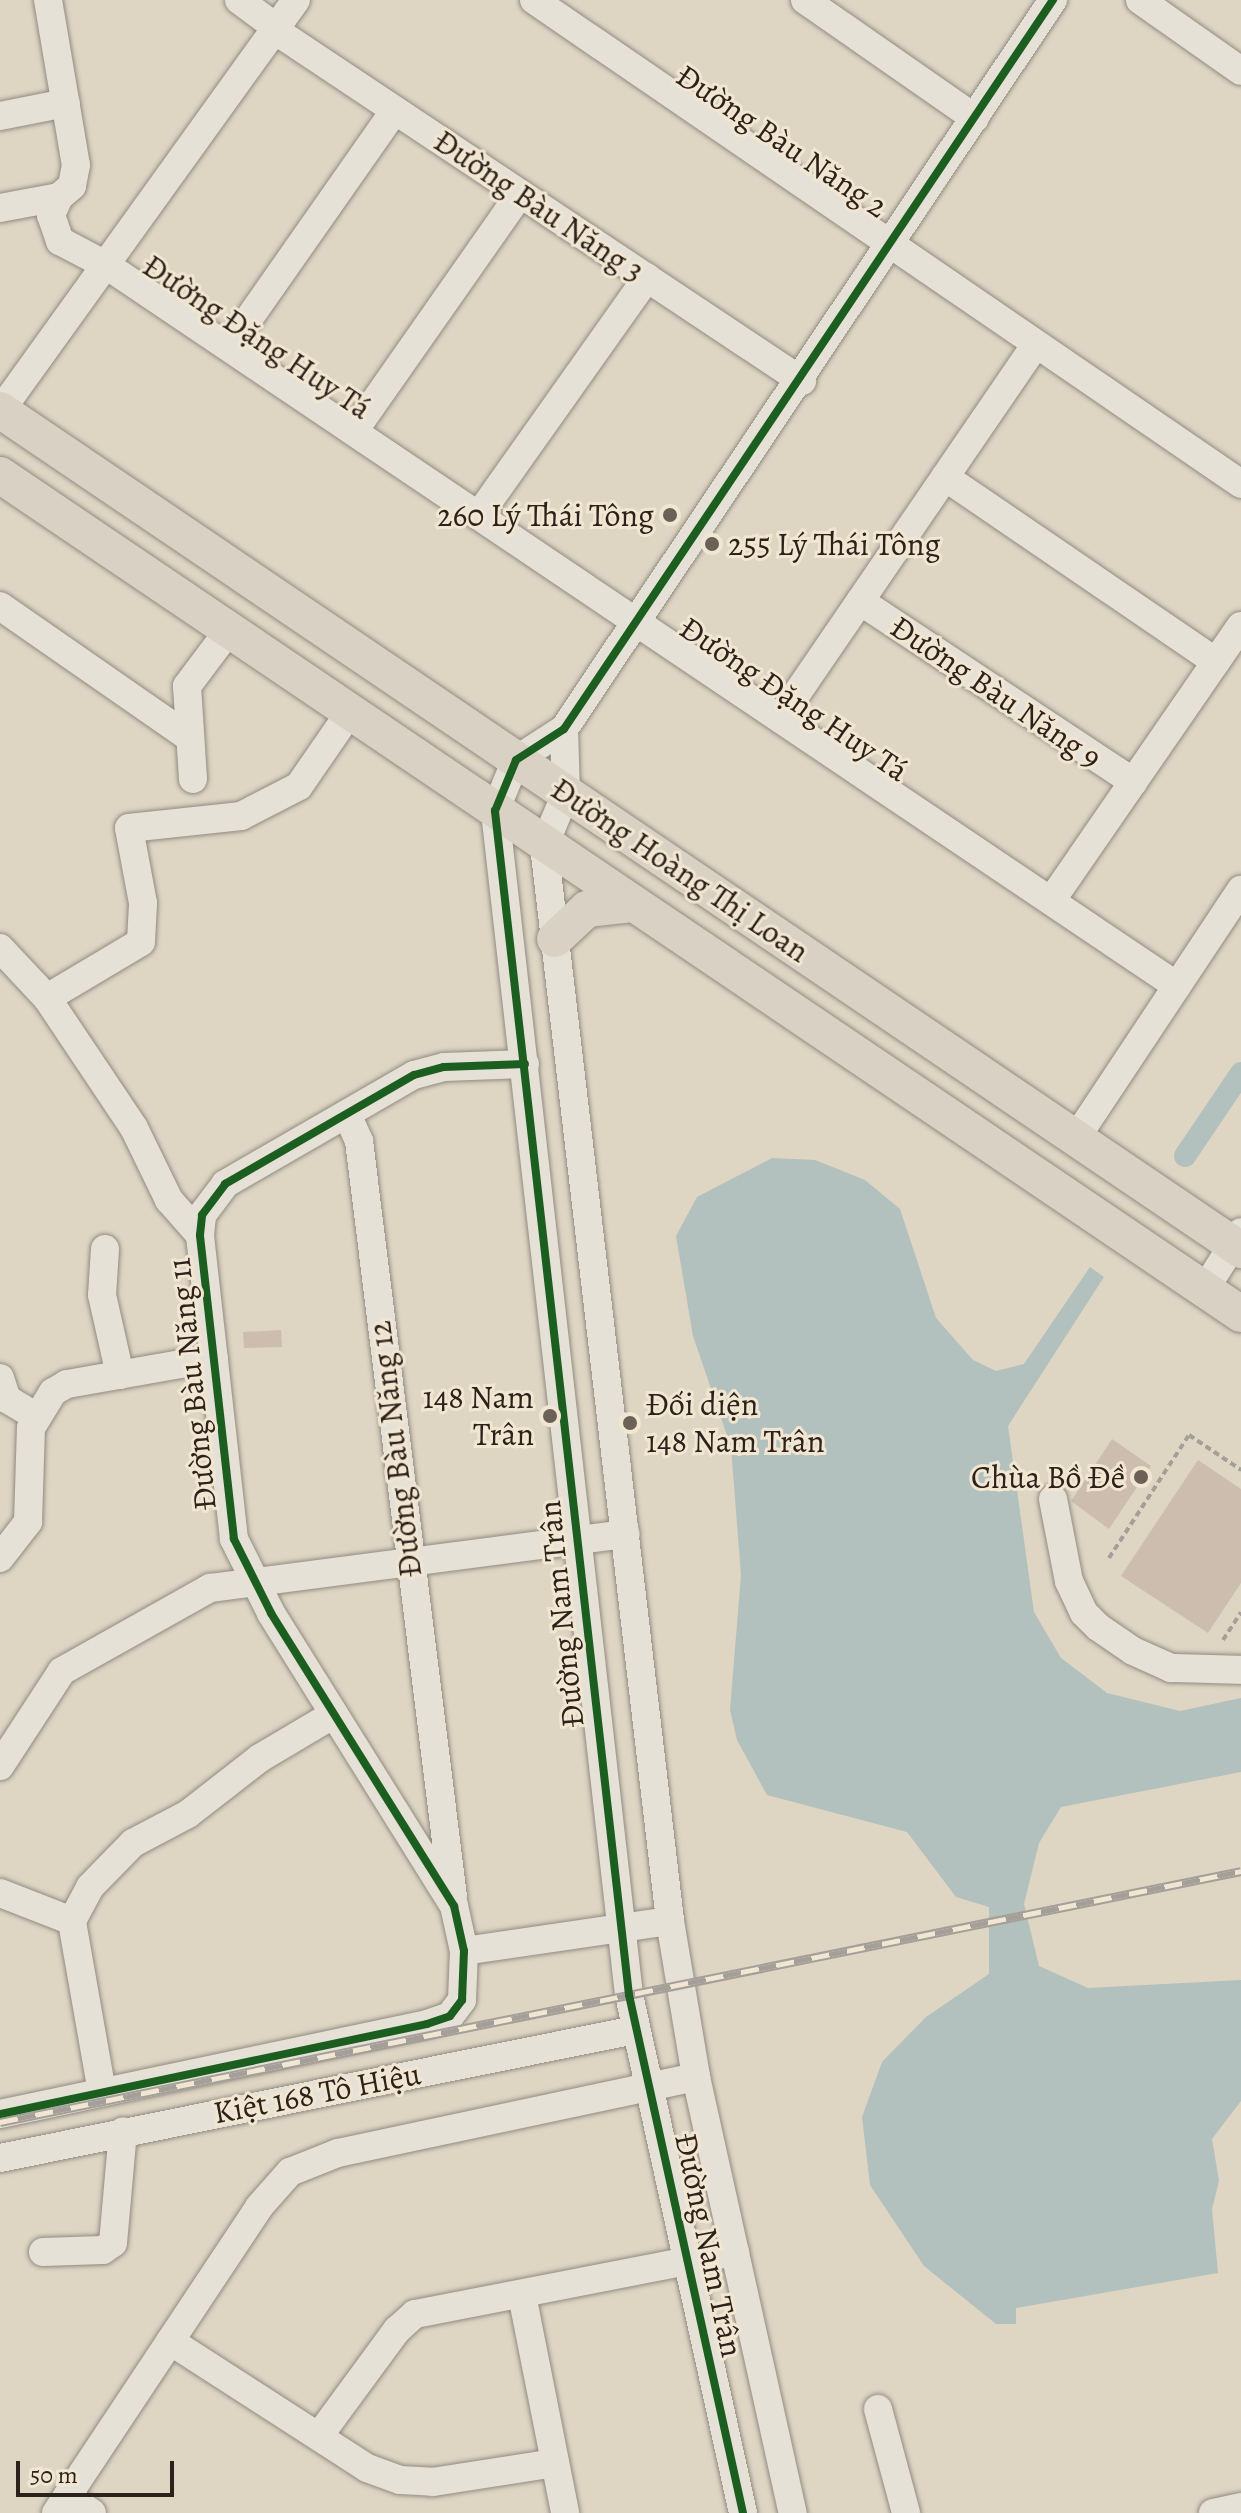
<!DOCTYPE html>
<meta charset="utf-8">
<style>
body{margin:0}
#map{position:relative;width:1241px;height:2513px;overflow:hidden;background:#ded5c3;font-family:Alegreya,serif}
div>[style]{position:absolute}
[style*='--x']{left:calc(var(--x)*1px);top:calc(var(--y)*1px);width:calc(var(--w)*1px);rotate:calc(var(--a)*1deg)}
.water>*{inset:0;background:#b2c0be}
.canal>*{height:22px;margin:-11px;padding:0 11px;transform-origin:11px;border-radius:11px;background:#b2c0be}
.building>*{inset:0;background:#cdbdaf}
.path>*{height:4px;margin-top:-2px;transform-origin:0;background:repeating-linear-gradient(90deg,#a49f98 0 6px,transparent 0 10px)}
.roads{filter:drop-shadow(0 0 2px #928b80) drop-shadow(0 0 2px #928b80)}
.minor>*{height:28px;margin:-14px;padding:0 14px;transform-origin:14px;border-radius:14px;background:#e6e1d7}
.major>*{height:36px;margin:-18px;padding:0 18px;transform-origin:18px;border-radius:18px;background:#d9d1c3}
.rail>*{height:9px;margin-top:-4.5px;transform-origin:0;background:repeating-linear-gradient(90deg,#f1e6d1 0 18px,#a49f98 0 36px);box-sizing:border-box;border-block:2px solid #a49f98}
.cycleway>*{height:8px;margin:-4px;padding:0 4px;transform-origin:4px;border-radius:4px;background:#1b5e20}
.dots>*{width:22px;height:22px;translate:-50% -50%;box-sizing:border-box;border:4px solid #f1e6d1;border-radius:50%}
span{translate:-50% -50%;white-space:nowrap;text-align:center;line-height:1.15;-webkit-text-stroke:6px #f1e6d1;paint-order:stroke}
.street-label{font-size:32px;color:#2d221b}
.poi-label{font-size:32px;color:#2d221b}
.right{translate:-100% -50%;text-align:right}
.left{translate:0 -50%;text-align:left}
.scale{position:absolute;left:16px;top:2461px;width:158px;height:36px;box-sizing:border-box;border:4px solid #2d221b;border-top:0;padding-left:10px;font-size:24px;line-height:28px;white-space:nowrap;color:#2d221b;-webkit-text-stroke:6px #f1e6d1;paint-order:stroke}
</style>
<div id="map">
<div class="water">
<div style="clip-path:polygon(772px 1158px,815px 1160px,865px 1180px,900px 1209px,936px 1318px,973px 1360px,996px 1371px,1024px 1364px,1090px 1267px,1104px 1277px,1008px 1426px,1034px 1612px,1061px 1658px,1107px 1693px,1180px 1711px,1241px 1698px,1241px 1772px,1061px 1807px,1039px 1843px,1024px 1904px,1039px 1966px,1088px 1988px,1241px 1980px,1241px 2101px,1212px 2139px,1219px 2181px,1212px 2209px,1218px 2273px,1016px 2308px,1016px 2324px,996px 2324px,924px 2266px,870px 2185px,862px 2117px,882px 2062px,926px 2017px,989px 1974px,989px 1907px,956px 1897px,907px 1832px,767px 1795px,737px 1740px,730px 1710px,741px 1575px,731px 1447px,693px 1336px,676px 1236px,697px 1197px)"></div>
</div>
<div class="canal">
<div style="--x:1185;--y:1156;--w:100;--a:-56"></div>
</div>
<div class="building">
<div style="clip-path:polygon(281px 1330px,282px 1347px,244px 1348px,243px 1332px)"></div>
<div style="clip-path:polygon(1112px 1439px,1151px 1466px,1109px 1529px,1071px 1501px)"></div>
<div style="clip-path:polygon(1198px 1460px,1241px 1489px,1241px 1583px,1208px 1633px,1121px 1576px)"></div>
</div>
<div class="path">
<div style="--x:1109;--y:1558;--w:147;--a:-57"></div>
<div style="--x:1189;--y:1435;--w:63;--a:33.9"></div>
<div style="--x:1223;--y:1640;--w:33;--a:-57"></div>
</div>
<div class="roads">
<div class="minor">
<div style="--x:48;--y:0;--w:167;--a:80.4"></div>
<div style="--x:76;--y:165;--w:21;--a:101"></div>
<div style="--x:72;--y:186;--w:17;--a:140"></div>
<div style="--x:59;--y:197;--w:20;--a:114"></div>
<div style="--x:51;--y:215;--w:28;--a:71"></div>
<div style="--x:60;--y:241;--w:52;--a:27.6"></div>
<div style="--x:106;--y:265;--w:1291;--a:33.95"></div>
<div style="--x:239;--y:0;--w:47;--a:36.4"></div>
<div style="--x:534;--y:0;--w:857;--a:34.39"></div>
<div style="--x:805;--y:0;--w:207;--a:34.8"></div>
<div style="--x:1140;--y:0;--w:123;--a:35.1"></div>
<div style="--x:276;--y:31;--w:632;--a:33.64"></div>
<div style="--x:0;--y:116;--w:67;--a:-11.1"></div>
<div style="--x:0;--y:208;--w:60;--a:-10.6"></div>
<div style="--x:229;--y:347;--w:289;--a:-55"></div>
<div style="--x:1;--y:410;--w:505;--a:-54.26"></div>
<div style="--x:354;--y:431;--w:289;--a:-55"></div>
<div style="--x:945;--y:477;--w:328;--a:34.3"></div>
<div style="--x:479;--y:515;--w:291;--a:-54.7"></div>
<div style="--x:860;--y:601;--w:328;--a:33.5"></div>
<div style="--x:0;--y:606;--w:231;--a:34.8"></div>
<div style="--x:780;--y:718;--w:453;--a:-55.6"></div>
<div style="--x:564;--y:729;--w:64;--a:88.2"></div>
<div style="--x:566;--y:793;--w:57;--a:112.5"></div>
<div style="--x:544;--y:846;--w:1082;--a:83.31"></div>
<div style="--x:670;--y:1921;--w:158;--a:80.5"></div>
<div style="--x:696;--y:2077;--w:447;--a:77.5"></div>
<div style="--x:193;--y:779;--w:93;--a:-93.7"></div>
<div style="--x:187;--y:686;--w:70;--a:-53.1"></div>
<div style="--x:1051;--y:901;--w:334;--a:-55.4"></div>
<div style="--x:0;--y:948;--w:69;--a:46.8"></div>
<div style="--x:47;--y:998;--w:156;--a:56.2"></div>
<div style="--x:134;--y:1128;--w:80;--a:64.1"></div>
<div style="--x:169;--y:1200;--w:47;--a:48.5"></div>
<div style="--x:47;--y:998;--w:109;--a:-30.8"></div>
<div style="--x:141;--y:942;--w:39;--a:-87"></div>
<div style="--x:143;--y:903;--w:76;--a:-100.6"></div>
<div style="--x:129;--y:828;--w:113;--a:-6.1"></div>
<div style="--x:241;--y:816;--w:65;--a:-27.3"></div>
<div style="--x:299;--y:786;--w:90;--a:-55.4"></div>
<div style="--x:347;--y:1114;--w:30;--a:66"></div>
<div style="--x:359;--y:1141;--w:762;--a:82.91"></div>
<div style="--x:1076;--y:1138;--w:298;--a:-56.4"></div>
<div style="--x:105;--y:1249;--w:46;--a:93.7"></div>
<div style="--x:102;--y:1295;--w:82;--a:77.3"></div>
<div style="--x:1205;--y:1289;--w:67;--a:-57.7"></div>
<div style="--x:0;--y:1378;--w:22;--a:72"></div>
<div style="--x:7;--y:1399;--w:33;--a:31"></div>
<div style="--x:1053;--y:1499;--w:84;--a:79"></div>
<div style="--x:1069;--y:1581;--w:35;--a:65"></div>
<div style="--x:1084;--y:1613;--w:20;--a:45"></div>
<div style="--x:1098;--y:1627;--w:42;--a:34.4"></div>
<div style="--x:1133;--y:1651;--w:42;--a:24.1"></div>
<div style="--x:1171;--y:1668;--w:70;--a:1.6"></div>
<div style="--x:0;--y:1558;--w:46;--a:-52.1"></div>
<div style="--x:28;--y:1522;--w:94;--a:-88.2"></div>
<div style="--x:31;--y:1428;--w:42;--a:-58.6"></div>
<div style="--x:53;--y:1392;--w:16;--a:-30"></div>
<div style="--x:67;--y:1384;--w:149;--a:-10"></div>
<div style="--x:0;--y:1766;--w:113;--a:-56.9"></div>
<div style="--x:62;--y:1671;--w:170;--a:-29.3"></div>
<div style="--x:210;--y:1588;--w:419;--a:-7.4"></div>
<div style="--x:0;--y:1893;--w:77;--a:21.3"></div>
<div style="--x:464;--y:1951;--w:208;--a:-8.3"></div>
<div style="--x:102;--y:2092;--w:174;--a:-100"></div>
<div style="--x:72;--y:1921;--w:38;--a:-62"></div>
<div style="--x:90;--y:1887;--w:62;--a:-45.7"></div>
<div style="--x:133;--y:1843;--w:62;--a:-27.8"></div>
<div style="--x:188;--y:1814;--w:91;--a:-37.9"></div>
<div style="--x:260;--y:1758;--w:86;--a:-30.7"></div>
<div style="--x:0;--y:2114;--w:436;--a:-11.9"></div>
<div style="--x:427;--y:2024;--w:24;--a:-19"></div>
<div style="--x:450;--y:2016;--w:20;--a:-53"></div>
<div style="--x:462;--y:2000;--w:49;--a:-87.7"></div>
<div style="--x:464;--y:1951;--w:46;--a:-102.5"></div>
<div style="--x:454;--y:1906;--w:345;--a:-122"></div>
<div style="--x:271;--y:1613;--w:83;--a:-116.6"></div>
<div style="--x:234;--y:1539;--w:306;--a:-96.4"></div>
<div style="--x:200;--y:1235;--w:20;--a:-84"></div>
<div style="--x:202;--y:1215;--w:39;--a:-53"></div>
<div style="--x:225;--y:1184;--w:218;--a:-30"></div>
<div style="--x:414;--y:1075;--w:31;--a:-15"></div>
<div style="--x:444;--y:1067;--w:81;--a:-2.1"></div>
<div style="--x:0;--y:2158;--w:648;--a:-11.4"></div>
<div style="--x:43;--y:2252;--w:60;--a:-1.9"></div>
<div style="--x:103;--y:2250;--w:12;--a:-35"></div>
<div style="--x:113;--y:2243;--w:112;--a:-84.9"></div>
<div style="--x:522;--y:2295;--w:222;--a:78.8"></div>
<div style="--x:170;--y:2341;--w:234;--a:32.8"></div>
<div style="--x:367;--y:2468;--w:35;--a:20"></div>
<div style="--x:400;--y:2480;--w:33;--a:3"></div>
<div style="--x:433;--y:2482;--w:123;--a:-8.9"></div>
<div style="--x:878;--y:2409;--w:108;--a:74.9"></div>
<div style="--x:319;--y:2436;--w:132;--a:-53.7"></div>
<div style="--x:397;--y:2330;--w:24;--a:-42"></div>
<div style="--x:415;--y:2314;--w:326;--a:-11"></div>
<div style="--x:67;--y:2496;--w:30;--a:34"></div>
<div style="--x:56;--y:2513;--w:367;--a:-56.4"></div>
<div style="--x:259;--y:2207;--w:47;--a:-48.5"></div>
<div style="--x:290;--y:2172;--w:52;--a:-21.6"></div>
<div style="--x:338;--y:2153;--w:366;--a:-12"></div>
<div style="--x:743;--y:2513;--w:530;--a:-102.41"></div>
<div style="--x:629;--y:1995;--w:1192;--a:-96.46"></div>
<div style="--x:495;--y:811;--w:55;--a:-67.6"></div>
<div style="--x:516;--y:760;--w:57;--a:-32.9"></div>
<div style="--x:564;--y:729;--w:878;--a:-56.15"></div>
<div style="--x:1213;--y:2513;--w:29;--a:-12"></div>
</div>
<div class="major">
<div style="--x:0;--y:410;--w:1499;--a:34.09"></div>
<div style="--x:0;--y:475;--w:1498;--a:34.06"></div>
<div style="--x:555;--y:939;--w:44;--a:-43.2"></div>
<div style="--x:587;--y:909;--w:45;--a:-6.3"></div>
</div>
</div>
<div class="rail">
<div style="--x:0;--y:2122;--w:1266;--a:-11.43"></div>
</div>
<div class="cycleway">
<div style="--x:0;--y:2114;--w:436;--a:-11.9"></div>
<div style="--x:427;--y:2024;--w:24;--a:-19"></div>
<div style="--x:450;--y:2016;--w:20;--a:-53"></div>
<div style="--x:462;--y:2000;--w:49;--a:-87.7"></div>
<div style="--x:464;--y:1951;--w:46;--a:-102.5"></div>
<div style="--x:454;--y:1906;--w:345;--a:-122"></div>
<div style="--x:271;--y:1613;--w:83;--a:-116.6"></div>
<div style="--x:234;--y:1539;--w:306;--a:-96.4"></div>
<div style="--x:200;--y:1235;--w:20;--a:-84"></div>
<div style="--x:202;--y:1215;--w:39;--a:-53"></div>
<div style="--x:225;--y:1184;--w:218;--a:-30"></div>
<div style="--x:414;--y:1075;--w:31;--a:-15"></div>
<div style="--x:444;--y:1067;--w:81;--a:-2.1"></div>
<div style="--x:743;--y:2513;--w:530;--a:-102.41"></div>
<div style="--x:629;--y:1995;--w:1192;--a:-96.46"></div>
<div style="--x:495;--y:811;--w:55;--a:-67.6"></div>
<div style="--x:516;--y:760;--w:57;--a:-32.9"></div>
<div style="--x:564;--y:729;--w:878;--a:-56.15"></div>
</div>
<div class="dots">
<div style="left:670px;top:515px;background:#6b6156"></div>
<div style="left:712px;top:544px;background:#6b6156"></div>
<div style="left:550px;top:1416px;background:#6b6156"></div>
<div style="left:630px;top:1423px;background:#6b6156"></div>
<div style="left:1141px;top:1477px;background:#6b6156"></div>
</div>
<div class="street-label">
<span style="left:782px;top:141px;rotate:34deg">Đường Bàu Năng 2</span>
<span style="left:539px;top:206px;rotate:34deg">Đường Bàu Năng 3</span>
<span style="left:257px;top:337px;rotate:34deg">Đường Đặng Huy Tá</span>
<span style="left:996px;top:692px;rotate:34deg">Đường Bàu Năng 9</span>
<span style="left:794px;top:699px;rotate:34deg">Đường Đặng Huy Tá</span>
<span style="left:680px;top:870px;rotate:34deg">Đường Hoàng Thị Loan</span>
<span style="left:192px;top:1384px;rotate:-96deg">Đường Bàu Năng 11</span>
<span style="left:395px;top:1449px;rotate:-97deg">Đường Bàu Năng 12</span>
<span style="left:561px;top:1614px;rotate:-96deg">Đường Nam Trân</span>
<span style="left:317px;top:2093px;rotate:-11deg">Kiệt 168 Tô Hiệu</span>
<span style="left:709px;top:2245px;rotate:78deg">Đường Nam Trân</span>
</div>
<div class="poi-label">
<span class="right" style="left:654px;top:515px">260 Lý Thái Tông</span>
<span class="left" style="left:728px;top:544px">255 Lý Thái Tông</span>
<span class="right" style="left:534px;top:1416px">148 Nam<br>Trân</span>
<span class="left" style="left:646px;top:1423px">Đối diện<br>148 Nam Trân</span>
<span class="right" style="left:1125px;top:1477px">Chùa Bồ Đề</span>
</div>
<div class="scale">50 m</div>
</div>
